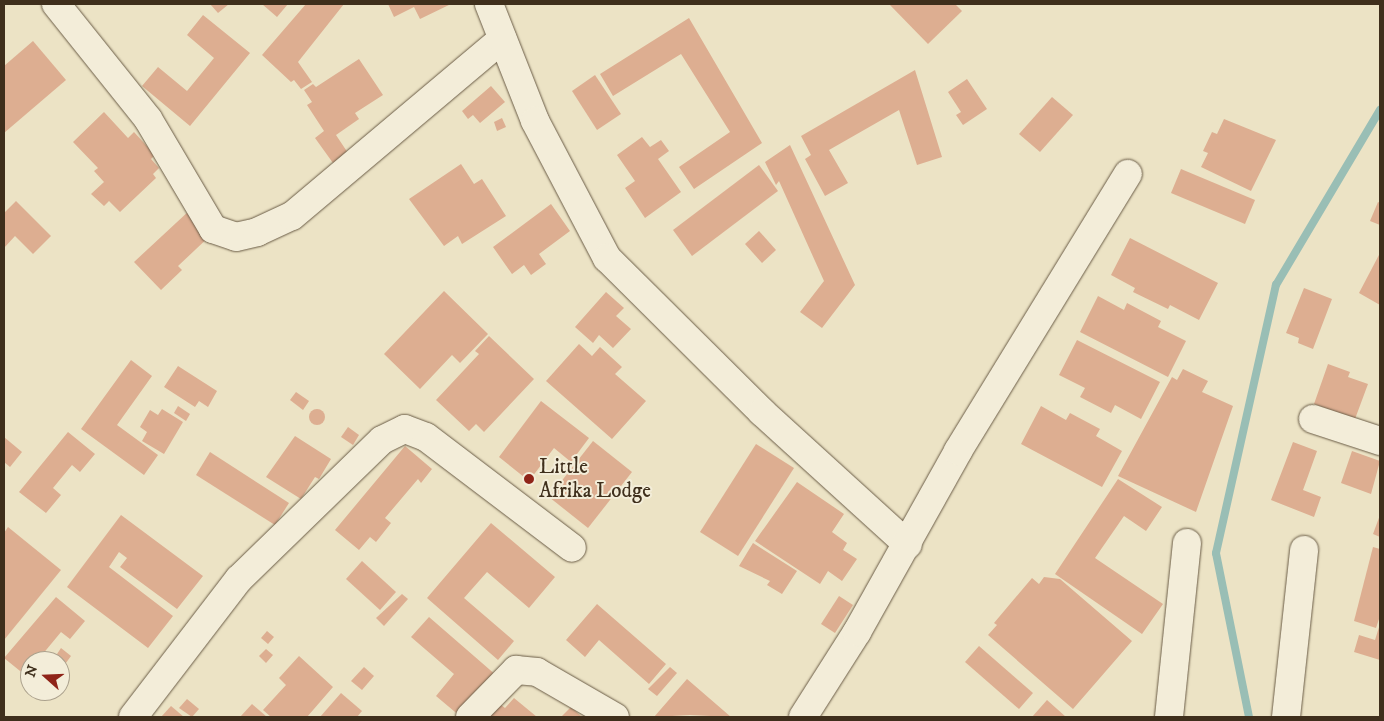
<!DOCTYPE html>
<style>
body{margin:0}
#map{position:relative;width:1384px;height:721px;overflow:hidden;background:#ece3c5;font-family:"IM FELL DW Pica",serif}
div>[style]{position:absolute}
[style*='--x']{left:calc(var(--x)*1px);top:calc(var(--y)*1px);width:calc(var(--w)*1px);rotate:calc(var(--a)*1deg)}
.stream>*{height:8px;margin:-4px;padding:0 4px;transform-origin:4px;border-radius:4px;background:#99beb5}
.building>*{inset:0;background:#ddae91}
.round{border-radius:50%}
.roads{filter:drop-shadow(0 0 1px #6a5c46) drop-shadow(0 0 1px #6a5c46)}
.minor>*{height:28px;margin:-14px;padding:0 14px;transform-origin:14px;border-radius:14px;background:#f3edd9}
.dots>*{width:14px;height:14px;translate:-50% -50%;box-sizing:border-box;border:2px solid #f3edd9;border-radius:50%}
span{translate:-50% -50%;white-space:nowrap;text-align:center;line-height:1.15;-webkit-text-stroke:4px #f3edd9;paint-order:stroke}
.poi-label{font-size:21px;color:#3f2f1c}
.left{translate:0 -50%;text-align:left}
.frame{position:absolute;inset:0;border:5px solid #3f2f1c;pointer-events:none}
.north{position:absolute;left:20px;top:651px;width:50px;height:50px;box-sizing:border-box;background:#f3edd9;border:1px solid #aba18d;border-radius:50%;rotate:290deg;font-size:14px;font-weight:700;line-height:20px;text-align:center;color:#3f2f1c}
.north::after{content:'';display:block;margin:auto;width:18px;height:22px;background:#8f2418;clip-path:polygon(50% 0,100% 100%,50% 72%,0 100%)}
</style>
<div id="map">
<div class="stream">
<div style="--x:1249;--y:717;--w:167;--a:-101.4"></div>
<div style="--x:1216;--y:553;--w:275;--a:-77.4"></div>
<div style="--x:1276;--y:285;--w:204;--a:-59.3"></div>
</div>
<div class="building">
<div style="clip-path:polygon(210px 4px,229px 4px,218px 13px)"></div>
<div style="clip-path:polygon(262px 4px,288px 4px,277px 17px)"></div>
<div style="clip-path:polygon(306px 4px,344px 4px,298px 62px,312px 82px,301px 89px,294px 80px,291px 82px,262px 55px)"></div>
<div style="clip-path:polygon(388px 4px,451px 4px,420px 19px,414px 7px,394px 17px)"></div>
<div style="clip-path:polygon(889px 4px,955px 4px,962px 11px,928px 44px)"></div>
<div style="clip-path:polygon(203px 15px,250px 53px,190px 126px,142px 86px,158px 67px,187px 91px,214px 58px,187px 35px)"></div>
<div style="clip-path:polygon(689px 18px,762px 143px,694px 189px,679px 167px,730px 132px,681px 54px,613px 96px,600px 74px)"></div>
<div style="clip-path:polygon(33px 41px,66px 80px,4px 133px,4px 66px)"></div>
<div style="clip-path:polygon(359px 59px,383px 95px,355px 113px,359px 119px,336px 135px,348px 153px,333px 163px,315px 138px,324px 131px,307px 105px,312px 102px,304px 90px,313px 84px,316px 87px)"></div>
<div style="clip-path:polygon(915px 70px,942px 157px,917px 165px,899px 110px,829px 150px,848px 183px,825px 196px,805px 159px,811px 155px,801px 136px)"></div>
<div style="clip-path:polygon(595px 75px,621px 114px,597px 130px,572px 91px)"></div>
<div style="clip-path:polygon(967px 79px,987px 109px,963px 125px,956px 115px,961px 112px,948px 92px)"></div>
<div style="clip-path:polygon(491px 86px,505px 102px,480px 123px,473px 115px,468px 119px,462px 111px)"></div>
<div style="clip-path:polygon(1052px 97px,1073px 115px,1040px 152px,1019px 134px)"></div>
<div style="clip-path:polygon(104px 112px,128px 138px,134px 132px,155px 155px,151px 159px,159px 168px,153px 174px,156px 178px,120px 212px,109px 201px,104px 206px,91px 194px,104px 182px,94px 171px,98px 168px,73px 142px)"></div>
<div style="clip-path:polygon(502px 118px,506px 127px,497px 131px,494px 122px)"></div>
<div style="clip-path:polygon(1224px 119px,1276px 140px,1251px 191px,1201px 167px,1208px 153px,1203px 151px,1212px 132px,1217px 134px)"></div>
<div style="clip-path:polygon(642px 137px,650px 147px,661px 140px,669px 151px,658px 159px,681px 192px,645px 218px,625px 188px,635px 181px,617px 155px)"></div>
<div style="clip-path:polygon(790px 145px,855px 285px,822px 328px,800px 312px,824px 281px,779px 181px,776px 185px,765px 162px)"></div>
<div style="clip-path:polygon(461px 164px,474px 184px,482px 179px,506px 216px,462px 244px,458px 236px,444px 246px,409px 199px)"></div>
<div style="clip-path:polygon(759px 165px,778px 191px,692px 256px,673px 230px)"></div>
<div style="clip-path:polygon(1181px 169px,1255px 200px,1245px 224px,1171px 193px)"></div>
<div style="clip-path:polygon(16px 201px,51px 236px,33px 254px,15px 236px,4px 248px,4px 213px)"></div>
<div style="clip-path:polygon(1378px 202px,1380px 203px,1380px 225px,1370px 221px)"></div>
<div style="clip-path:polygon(551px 204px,570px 231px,539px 254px,546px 264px,531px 275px,524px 265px,512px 274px,493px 247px)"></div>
<div style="clip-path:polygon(190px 210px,212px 234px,178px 266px,182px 270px,161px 290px,134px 262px)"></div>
<div style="clip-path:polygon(759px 231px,776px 250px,762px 263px,745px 244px)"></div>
<div style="clip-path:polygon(1130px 238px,1218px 283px,1199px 320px,1170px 305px,1168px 309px,1133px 292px,1135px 288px,1111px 275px)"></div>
<div style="clip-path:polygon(1380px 253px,1380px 305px,1359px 293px)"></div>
<div style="clip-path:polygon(1304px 288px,1332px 299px,1313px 349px,1298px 343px,1299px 338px,1286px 333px)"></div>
<div style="clip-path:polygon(444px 291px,488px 334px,460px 363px,452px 355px,420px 389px,384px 354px)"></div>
<div style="clip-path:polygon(606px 292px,624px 308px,616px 316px,631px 329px,613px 348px,599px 335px,593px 343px,575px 327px)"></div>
<div style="clip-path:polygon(1098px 296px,1124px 310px,1127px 303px,1161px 321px,1158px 327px,1186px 341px,1168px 377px,1080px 332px)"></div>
<div style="clip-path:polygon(489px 336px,534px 379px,484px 432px,476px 424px,469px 431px,436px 400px,479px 354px,475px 351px)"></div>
<div style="clip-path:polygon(1077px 340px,1160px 382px,1141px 419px,1115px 405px,1111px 413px,1080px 397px,1085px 388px,1059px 375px)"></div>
<div style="clip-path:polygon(579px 344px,592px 356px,600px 347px,622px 367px,615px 374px,646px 401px,612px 439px,546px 381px)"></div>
<div style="clip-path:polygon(131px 360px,152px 376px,117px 425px,158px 455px,144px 475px,81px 429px)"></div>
<div style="clip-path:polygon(1328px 364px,1350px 372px,1348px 377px,1368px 384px,1355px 419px,1314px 404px)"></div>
<div style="clip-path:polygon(178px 366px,217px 391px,208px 407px,199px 401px,195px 407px,164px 387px)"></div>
<div style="clip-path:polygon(1183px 369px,1208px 381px,1202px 392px,1233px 406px,1196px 512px,1118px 476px,1172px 377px,1177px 380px)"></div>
<div style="clip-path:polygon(296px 392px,309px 401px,303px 410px,290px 400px)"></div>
<div style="clip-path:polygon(541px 401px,589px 438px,571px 462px,554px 448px,529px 481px,499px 457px)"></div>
<div style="clip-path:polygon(178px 406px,190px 414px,186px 421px,174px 413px)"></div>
<div style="clip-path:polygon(1041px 406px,1066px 420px,1070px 413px,1100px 429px,1096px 436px,1122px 451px,1102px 487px,1021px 444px)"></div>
<div class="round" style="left:309px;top:409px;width:16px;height:16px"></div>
<div style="clip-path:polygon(162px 409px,183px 422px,164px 454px,142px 441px,147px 432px,140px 427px,150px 410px,158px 415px)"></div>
<div style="clip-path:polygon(348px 427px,359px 435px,353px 445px,341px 437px)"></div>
<div style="clip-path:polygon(68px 432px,95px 454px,80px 472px,72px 465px,53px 488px,61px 495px,46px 513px,19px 492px)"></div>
<div style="clip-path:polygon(295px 436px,331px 459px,319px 479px,315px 477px,301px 499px,266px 477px)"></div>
<div style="clip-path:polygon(4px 437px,22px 452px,10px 467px,4px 462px)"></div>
<div style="clip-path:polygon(593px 441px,632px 472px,588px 528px,549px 497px)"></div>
<div style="clip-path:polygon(1293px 442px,1317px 451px,1303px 490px,1321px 497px,1314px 517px,1271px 500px)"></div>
<div style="clip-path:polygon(756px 444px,794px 468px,738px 556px,700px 532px)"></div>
<div style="clip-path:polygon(405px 446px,432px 469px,421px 483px,418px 479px,385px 518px,391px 523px,376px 542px,370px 537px,359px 550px,335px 530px)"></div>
<div style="clip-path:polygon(1352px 451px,1380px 461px,1371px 494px,1341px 483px)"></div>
<div style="clip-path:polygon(210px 452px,289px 503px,275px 525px,196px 475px)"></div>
<div style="clip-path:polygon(1118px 479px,1162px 507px,1146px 531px,1124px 516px,1095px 558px,1163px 604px,1142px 634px,1055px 574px)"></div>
<div style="clip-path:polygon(797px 482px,844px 514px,832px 532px,847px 543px,843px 550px,857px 559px,842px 581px,828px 571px,820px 584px,755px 541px)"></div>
<div style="clip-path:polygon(121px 515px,203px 576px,177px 609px,120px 567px,127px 558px,119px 552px,109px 567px,173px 616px,148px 648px,67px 587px)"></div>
<div style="clip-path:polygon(1380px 515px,1380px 537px,1373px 534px)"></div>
<div style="clip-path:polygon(491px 523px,555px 577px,529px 608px,487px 572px,464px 598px,514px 641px,498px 660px,427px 598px)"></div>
<div style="clip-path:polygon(8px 527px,61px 570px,4px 640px,4px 533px)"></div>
<div style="clip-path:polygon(753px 543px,797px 571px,782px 594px,767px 585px,770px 581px,739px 566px)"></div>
<div style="clip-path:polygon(1373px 547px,1380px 549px,1380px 616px,1376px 628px,1354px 621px)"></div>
<div style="clip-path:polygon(362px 561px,396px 592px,380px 610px,346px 579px)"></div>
<div style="clip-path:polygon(1044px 577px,1060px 579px,1132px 641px,1073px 709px,988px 635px,997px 625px,994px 623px,1032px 578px,1039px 584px)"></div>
<div style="clip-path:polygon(402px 594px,408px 599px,384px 626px,376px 618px)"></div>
<div style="clip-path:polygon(839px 596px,853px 605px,835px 633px,821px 624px)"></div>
<div style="clip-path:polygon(56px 597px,85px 621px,70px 639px,61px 632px,37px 661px,30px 661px,30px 669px,25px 675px,4px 658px)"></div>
<div style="clip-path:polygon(597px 604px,666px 664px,649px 684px,599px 640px,585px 657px,566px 640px)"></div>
<div style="clip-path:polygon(429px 617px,497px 676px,461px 717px,436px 696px,454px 674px,411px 637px)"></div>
<div style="clip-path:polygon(1380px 624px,1380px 660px,1354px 652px,1359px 635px,1375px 640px)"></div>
<div style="clip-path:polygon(267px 631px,274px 637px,268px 644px,261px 638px)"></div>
<div style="clip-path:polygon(979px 646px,1033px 693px,1019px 709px,965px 662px)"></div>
<div style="clip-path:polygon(61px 648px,71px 656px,63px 667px,60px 661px,53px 660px)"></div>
<div style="clip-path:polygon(266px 649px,273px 655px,266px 663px,259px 656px)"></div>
<div style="clip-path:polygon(299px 656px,333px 687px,307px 717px,271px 717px,263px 710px,286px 685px,279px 678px)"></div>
<div style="clip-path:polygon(364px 667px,374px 676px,362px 690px,351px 681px)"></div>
<div style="clip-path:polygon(670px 667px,677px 673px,657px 696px,648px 689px)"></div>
<div style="clip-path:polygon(687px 679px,731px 717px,690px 715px,654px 717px)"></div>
<div style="clip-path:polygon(341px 693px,362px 711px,357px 717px,320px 717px)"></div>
<div style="clip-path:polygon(514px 698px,537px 717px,493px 717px,488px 713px,497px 702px,505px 708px)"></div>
<div style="clip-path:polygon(187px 699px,199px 709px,192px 717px,179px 708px)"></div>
<div style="clip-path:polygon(1047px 700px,1066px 717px,1032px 717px)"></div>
<div style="clip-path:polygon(252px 704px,267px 717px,240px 717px)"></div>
<div style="clip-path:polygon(171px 706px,184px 717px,161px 717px)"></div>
<div style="clip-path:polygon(571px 707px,582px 717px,561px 717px)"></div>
</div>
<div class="roads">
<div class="minor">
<div style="--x:56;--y:4;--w:147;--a:51.3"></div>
<div style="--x:148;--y:119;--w:128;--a:59.4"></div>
<div style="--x:213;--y:229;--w:24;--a:19"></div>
<div style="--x:236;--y:237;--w:22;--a:-13"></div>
<div style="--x:257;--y:232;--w:38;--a:-25"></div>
<div style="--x:292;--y:216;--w:275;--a:-40.1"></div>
<div style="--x:489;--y:4;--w:126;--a:68.5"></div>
<div style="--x:535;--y:121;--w:155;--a:62.3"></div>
<div style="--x:607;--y:258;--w:218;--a:44.8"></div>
<div style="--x:762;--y:412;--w:197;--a:42.3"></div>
<div style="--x:1313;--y:419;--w:71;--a:18.2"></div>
<div style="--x:133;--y:717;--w:174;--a:-52.5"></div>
<div style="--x:239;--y:579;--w:199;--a:-44.2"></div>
<div style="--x:382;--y:440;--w:25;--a:-26"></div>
<div style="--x:405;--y:429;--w:22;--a:21"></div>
<div style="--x:426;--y:437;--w:183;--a:37.2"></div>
<div style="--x:470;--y:717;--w:66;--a:-45.6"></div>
<div style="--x:516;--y:670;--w:21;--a:5"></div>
<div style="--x:537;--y:672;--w:90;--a:30"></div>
<div style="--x:803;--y:717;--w:101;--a:-57.6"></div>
<div style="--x:857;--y:632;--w:207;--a:-60.8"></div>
<div style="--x:958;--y:451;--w:325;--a:-58.5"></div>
<div style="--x:1169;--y:717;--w:175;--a:-84.1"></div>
<div style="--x:1286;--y:717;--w:168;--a:-83.8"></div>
</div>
</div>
<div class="dots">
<div style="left:529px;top:479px;background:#8f2418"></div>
</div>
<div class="poi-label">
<span class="left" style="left:539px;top:479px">Little<br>Afrika Lodge</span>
</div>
<div class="frame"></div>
<div class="north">N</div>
</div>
